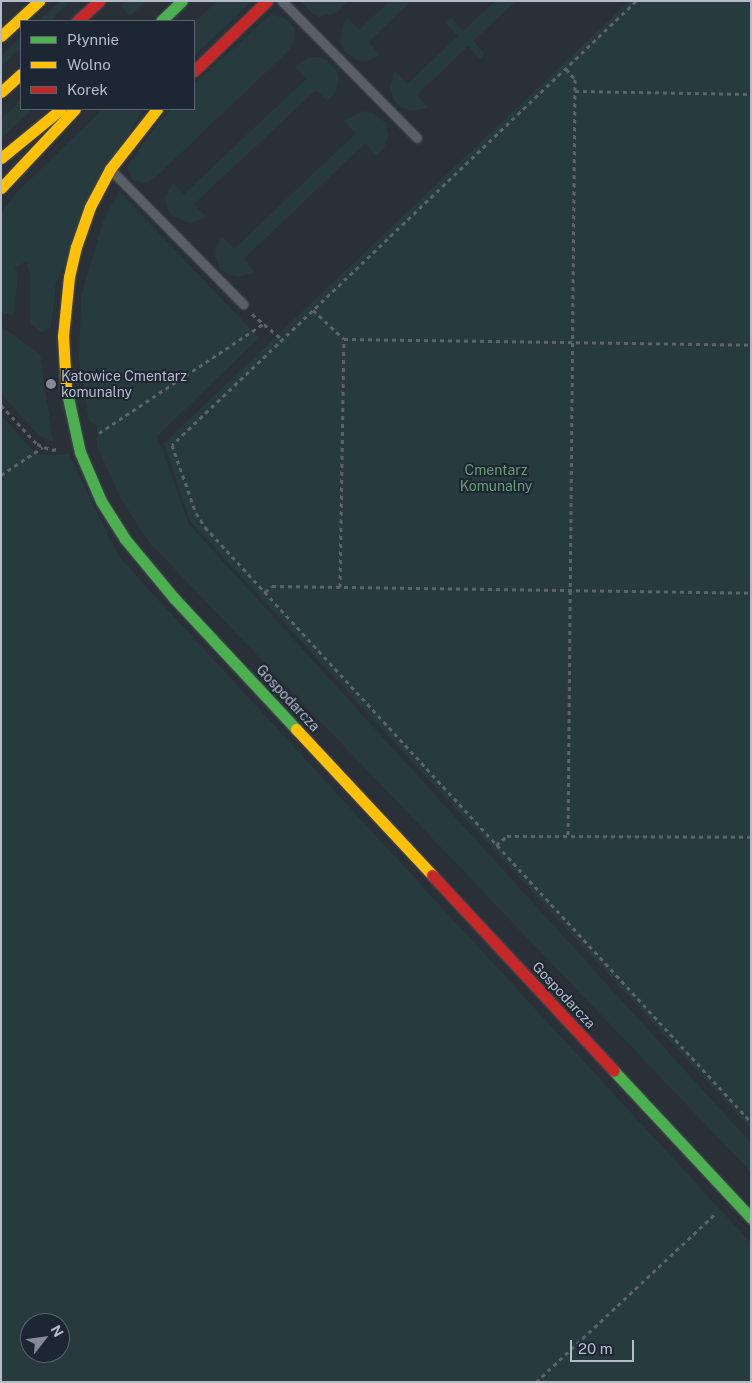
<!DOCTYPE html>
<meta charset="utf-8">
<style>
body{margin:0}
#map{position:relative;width:752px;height:1383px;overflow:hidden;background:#2a3038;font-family:"Public Sans",sans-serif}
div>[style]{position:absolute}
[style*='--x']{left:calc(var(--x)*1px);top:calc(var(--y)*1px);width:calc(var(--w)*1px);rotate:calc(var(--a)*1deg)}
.green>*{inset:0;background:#273a3e}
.path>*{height:3px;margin-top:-1.5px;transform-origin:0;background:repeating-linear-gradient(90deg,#5d636a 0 4px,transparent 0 8px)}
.roads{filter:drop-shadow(0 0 1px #484c53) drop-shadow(0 0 1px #484c53)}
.lane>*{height:9px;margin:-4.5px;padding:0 4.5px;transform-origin:4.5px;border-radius:4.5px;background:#5a5e66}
.fast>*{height:11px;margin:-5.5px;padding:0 5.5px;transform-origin:5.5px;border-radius:5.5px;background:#4caf50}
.slow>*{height:11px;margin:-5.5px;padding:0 5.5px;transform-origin:5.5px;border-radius:5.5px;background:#ffc107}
.jam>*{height:11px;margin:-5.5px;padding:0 5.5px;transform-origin:5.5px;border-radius:5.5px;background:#c62828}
.dots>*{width:14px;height:14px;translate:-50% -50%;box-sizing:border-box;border:2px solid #1d2633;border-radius:50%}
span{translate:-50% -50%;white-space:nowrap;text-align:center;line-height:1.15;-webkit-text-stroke:4px #1d2633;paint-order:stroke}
.poi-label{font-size:14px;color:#b4bcc9}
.left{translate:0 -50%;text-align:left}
.park-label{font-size:14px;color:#6b9a76}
.street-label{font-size:14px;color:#b4bcc9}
.frame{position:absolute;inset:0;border:2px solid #b4bcc9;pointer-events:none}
.legend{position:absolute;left:20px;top:20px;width:175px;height:90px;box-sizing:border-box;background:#1d2633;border:1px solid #59626f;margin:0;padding:6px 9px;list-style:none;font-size:15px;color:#b4bcc9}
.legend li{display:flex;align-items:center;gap:10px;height:25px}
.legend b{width:25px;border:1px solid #59626f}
.north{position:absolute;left:20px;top:1313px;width:50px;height:50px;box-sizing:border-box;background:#1d2633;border:1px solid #59626f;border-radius:50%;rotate:60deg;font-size:14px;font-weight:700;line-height:20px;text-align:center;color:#b4bcc9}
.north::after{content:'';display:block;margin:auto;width:18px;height:22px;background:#848b96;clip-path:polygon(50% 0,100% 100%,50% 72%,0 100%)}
.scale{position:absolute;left:570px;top:1340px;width:64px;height:22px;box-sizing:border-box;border:2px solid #b4bcc9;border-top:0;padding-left:6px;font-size:15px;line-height:18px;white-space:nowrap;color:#b4bcc9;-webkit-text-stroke:4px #1d2633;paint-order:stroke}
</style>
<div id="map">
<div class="green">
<div style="clip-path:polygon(60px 1px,71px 1px,50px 21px,38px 21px)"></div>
<div style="clip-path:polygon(127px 1px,146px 1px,130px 16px,121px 6px)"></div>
<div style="clip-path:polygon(217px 1px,252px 1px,194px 56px,194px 23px)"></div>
<div style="clip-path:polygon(300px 1px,348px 1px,336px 13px,319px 17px,313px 14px)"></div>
<div style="clip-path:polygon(390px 1px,411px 1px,369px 42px,380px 55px,367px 61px,354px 59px,344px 51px,340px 41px,343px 24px,348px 18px,359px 30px)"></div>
<div style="clip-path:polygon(495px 1px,516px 1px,473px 41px,485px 54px,480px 59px,468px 46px,417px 95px,427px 108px,412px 111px,402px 108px,395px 102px,390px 88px,395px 71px,407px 84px,458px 36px,446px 23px,451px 18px,463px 31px)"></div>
<div style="clip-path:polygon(629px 1px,751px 1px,751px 1129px,190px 521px,164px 443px)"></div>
<div style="clip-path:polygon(274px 15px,286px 19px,294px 27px,295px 38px,289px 50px,156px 177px,147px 183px,133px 180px,127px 167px,155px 127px,171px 109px,194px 109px,194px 84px,269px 16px)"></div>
<div style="clip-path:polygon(21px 37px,21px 48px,1px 67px,1px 56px)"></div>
<div style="clip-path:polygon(319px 57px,328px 61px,337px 71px,339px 80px,335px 94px,327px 101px,316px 90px,194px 204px,205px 216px,203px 219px,189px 223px,172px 216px,167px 207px,165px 197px,173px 183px,184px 194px,306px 79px,295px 67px,308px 58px)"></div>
<div style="clip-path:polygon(21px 100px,21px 109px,33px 109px,1px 139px,1px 119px)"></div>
<div style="clip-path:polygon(103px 109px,142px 109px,56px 283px,51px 327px,46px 331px,40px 332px,30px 323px,30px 275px,26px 262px,15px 267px,18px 275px,14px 316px,7px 313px,1px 316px,1px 212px,18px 191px)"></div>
<div style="clip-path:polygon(363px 111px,373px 113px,385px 122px,388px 134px,384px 148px,376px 156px,365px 143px,244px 259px,254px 271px,252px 273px,238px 277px,221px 271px,215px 256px,216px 247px,220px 239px,222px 237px,234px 249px,356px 133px,344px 121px)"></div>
<div style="clip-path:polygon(119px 191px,259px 338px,157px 436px,189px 524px,751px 1143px,751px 1172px,149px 542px,122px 501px,97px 446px,97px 426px,89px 421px,79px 359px,81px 296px,104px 219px)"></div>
<div style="clip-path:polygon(1px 326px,40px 354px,53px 442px,39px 436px,1px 393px)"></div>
<div style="clip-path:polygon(evenodd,1px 415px,34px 452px,51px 455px,69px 454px,119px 557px,751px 1243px,751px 1382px,1px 1382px,1px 415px,30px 1323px,60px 1323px,60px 1353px,30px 1353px,30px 1323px)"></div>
</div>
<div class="path">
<div style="--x:636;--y:1;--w:642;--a:136.26"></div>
<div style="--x:172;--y:445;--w:72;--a:70.6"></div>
<div style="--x:196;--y:513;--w:17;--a:57"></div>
<div style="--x:205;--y:527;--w:808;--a:47.46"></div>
<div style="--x:566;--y:69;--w:13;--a:48"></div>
<div style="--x:575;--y:79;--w:757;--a:90.53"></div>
<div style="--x:575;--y:91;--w:176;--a:1"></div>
<div style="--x:313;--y:310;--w:42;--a:43.1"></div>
<div style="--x:344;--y:339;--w:407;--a:0.8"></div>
<div style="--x:252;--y:314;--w:39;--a:40"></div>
<div style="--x:1;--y:405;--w:53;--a:47.3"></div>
<div style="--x:37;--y:444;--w:16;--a:22"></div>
<div style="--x:52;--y:450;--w:5;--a:-11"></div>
<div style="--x:99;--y:433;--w:197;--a:-33.6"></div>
<div style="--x:1;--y:475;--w:50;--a:-33.7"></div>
<div style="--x:340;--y:587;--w:248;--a:-89.1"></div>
<div style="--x:265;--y:592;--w:9;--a:-41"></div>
<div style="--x:272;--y:586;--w:479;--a:0.8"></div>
<div style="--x:496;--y:845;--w:14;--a:-39"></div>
<div style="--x:507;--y:836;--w:244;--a:0.2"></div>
<div style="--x:536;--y:1382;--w:245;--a:-43.2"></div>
</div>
<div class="roads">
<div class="lane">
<div style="--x:282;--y:1;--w:192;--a:45.4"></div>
<div style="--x:112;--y:171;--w:187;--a:45.4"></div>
</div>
<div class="fast">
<div style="--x:161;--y:21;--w:29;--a:-44"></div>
<div style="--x:66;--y:388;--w:66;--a:77.7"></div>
<div style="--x:80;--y:452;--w:53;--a:66.8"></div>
<div style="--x:101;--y:501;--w:45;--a:57.7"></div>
<div style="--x:125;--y:539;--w:77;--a:50.3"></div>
<div style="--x:174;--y:598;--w:179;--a:47"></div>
<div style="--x:614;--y:1071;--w:201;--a:47"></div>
</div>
<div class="slow">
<div style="--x:1;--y:36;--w:52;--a:-42.6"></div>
<div style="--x:1;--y:92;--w:27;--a:-42"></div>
<div style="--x:1;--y:158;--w:77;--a:-39.2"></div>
<div style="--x:1;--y:188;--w:108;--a:-46.9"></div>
<div style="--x:66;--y:388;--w:52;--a:-93.3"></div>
<div style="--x:63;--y:336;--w:59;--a:-84.2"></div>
<div style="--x:69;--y:277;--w:31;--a:-77"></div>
<div style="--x:76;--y:247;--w:42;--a:-70.7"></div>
<div style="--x:90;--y:207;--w:43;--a:-62.2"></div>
<div style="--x:110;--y:169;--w:76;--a:-51.9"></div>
<div style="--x:296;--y:729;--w:200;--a:47"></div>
</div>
<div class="jam">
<div style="--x:77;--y:21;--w:30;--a:-42"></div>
<div style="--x:194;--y:71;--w:101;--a:-43.8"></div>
<div style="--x:432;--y:875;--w:267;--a:47.1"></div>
</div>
</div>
<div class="dots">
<div style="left:51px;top:384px;background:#848b96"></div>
</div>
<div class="poi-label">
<span class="left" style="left:61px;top:384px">Katowice Cmentarz<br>komunalny</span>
</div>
<div class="park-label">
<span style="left:496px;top:478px">Cmentarz<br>Komunalny</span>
</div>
<div class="street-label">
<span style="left:288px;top:698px;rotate:47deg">Gospodarcza</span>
<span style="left:564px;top:995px;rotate:47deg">Gospodarcza</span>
</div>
<div class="frame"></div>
<ul class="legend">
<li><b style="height:6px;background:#4caf50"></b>Płynnie</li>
<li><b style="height:6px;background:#ffc107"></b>Wolno</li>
<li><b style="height:6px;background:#c62828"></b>Korek</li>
</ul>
<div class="north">N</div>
<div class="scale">20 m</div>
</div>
